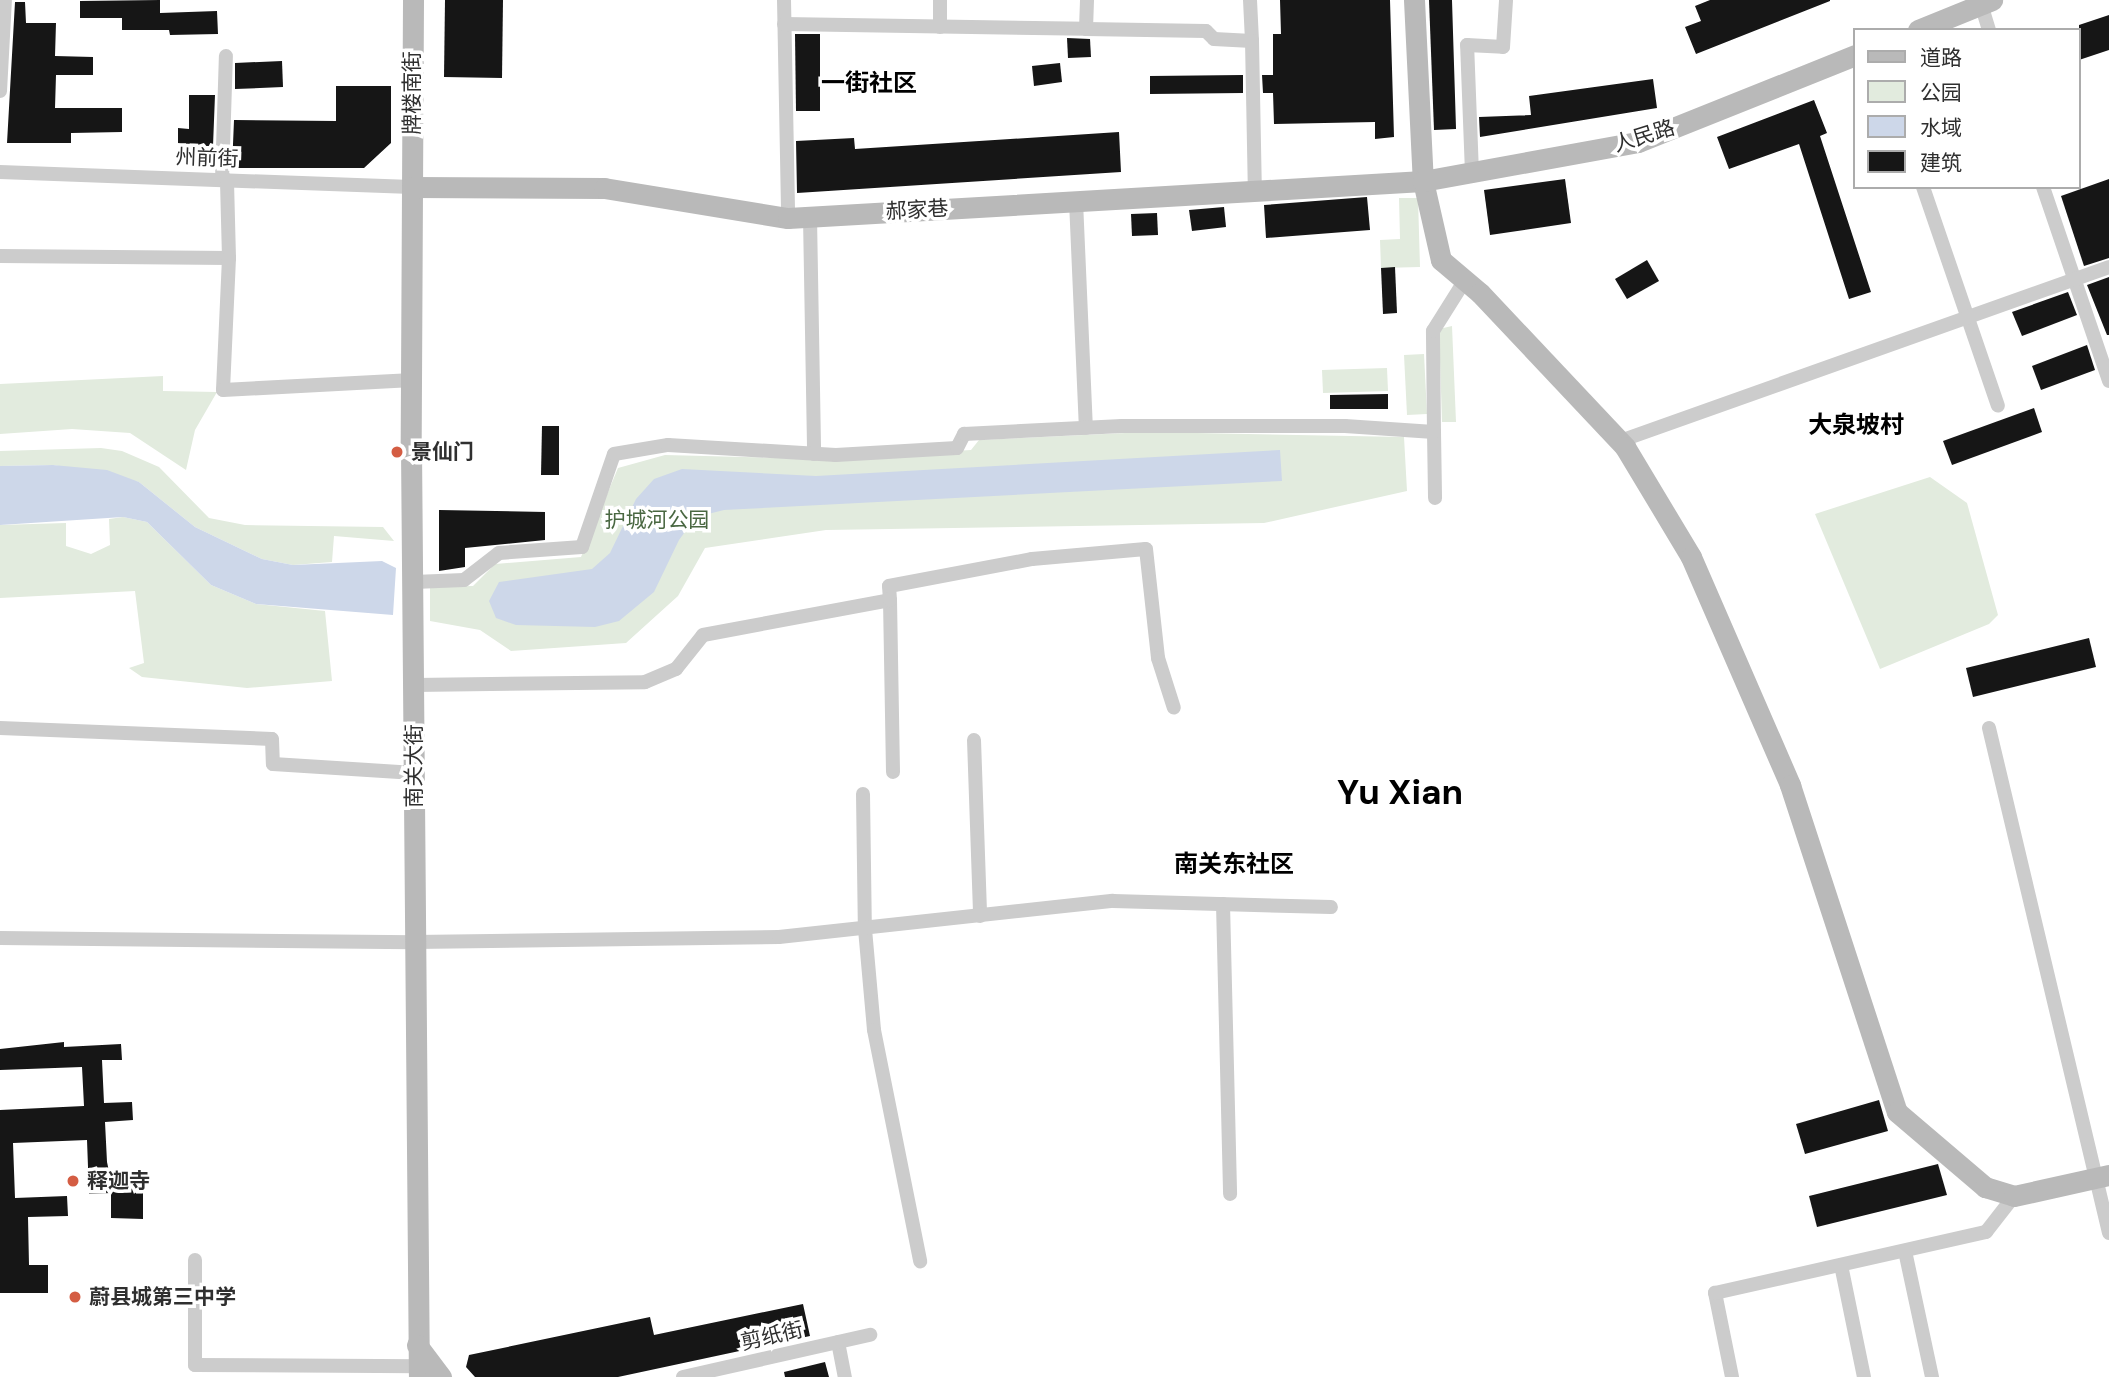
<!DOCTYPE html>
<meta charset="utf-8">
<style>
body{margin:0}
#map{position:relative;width:2109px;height:1377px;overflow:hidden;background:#fff;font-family:"DM Sans","Noto Sans SC",sans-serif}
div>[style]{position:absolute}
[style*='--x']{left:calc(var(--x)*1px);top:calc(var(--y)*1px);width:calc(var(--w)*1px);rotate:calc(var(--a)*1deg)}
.green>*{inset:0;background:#e2ebde}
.water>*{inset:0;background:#cdd7e9}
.building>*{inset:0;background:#161616}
.street>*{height:14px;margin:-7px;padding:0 7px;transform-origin:7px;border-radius:7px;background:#ccc}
.secondary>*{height:21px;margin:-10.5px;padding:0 10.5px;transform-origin:10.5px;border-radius:10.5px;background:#b9b9b9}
.dots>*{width:19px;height:19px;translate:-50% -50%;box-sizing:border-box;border:4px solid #fff;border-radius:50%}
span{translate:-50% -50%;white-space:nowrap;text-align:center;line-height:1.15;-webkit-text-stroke:7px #fff;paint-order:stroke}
.street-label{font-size:21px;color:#2f2f2f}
.poi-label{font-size:21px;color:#2f2f2f;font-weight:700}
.left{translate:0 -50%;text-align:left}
.park-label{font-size:21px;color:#496741}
.quarter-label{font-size:24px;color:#000;font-weight:700}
.town-label{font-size:35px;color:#000;font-weight:700}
.legend{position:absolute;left:1853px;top:28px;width:228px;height:161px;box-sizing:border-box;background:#fff;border:2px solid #acacac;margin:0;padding:9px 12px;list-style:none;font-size:21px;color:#2f2f2f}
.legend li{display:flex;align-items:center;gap:14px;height:35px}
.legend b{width:35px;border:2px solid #acacac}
</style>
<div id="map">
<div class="green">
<div style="clip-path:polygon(1399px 198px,1418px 198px,1420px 267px,1381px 268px,1380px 240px,1400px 239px)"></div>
<div style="clip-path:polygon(1452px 326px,1456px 422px,1442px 422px,1439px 329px)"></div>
<div style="clip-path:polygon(1424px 354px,1427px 414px,1407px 415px,1404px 355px)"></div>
<div style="clip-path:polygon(1387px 368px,1388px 391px,1323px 393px,1322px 370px)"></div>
<div style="clip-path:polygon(163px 376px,163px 391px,217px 392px,195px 430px,186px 470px,130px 433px,72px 429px,0 434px,0 384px)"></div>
<div style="clip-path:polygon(1146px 432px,1404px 437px,1407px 491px,1264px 523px,826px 530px,705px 548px,678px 596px,626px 643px,511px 651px,480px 630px,430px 621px,430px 587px,473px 586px,495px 564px,581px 557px,618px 468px,665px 455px,819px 459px,971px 450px,979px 440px)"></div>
<div style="clip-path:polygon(101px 448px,122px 451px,159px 467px,209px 518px,245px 525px,383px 527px,394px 541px,334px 536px,332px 562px,293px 565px,262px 559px,195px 527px,139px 482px,54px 465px,0 466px,0 451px)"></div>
<div style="clip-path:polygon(1930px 477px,1967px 503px,1998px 615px,1989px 624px,1880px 669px,1815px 514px)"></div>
<div style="clip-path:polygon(123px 517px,147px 522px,211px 585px,256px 604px,325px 611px,332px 681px,247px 688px,142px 677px,129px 668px,144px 663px,135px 591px,0 598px,0 525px,66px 523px,66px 546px,91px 554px,110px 545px,109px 519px)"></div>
</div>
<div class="water">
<div style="clip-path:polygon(1280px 450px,1282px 481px,724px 510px,696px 517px,679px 540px,654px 592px,619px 621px,595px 627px,516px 625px,496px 618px,489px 601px,499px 582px,592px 569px,610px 553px,636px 499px,654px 479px,682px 469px,816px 476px)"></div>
<div style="clip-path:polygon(53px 465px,107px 470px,139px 482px,195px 527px,262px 559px,293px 565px,382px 561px,396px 568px,393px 615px,256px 604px,211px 585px,147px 522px,123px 517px,0 525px,0 466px)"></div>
</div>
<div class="building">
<div style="clip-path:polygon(160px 0,160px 13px,217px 11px,218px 34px,170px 35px,169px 30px,122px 30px,122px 18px,80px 18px,80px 1px)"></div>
<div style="clip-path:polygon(445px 0,503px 0,502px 78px,444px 77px)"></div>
<div style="clip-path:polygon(1280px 0,1390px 0,1394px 137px,1375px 139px,1375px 122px,1274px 124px,1273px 93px,1263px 93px,1262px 75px,1273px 75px,1273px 34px,1281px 34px)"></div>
<div style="clip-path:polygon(1429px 0,1452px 0,1456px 129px,1434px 130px)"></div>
<div style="clip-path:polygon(1710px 0,1830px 0,1830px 1px,1696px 54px,1685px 27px,1701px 21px,1695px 6px)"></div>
<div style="clip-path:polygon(15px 2px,25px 2px,26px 23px,56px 23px,55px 56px,93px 57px,93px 75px,56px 75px,55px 108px,122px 108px,122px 132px,71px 133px,71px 143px,7px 143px)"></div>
<div style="clip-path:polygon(2109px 15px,2109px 50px,2079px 60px,2079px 25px)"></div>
<div style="clip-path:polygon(795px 34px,820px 34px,820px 111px,796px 111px)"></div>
<div style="clip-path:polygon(1067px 38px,1090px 39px,1091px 57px,1068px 58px)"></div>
<div style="clip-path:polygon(282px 61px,283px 87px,235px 89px,235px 63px)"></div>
<div style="clip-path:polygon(1060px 63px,1062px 82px,1034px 86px,1032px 66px)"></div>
<div style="clip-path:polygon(1243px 75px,1243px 93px,1150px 94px,1150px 76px)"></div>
<div style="clip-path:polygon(1653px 79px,1657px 108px,1480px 137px,1479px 117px,1531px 115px,1529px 96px)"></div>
<div style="clip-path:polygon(336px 86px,391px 86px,391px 143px,364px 168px,232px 168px,234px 120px,336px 121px)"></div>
<div style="clip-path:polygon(189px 95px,215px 95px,213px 146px,178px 146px,178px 128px,189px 129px)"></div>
<div style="clip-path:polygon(1814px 100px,1827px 133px,1820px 136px,1871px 292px,1849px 299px,1799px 144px,1729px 169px,1717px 137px)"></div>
<div style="clip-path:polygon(1119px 132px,1121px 172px,797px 193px,796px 141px,854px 138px,855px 149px)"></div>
<div style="clip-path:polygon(1565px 179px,1571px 223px,1490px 235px,1484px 190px)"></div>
<div style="clip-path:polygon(2109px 179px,2109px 258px,2084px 266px,2061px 196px)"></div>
<div style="clip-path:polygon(1367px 197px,1370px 230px,1266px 238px,1264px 205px)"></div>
<div style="clip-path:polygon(1224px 207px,1226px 227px,1192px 231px,1189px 210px)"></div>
<div style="clip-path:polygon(1157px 213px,1158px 235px,1132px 236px,1131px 214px)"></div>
<div style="clip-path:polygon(1647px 260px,1659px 281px,1627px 299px,1615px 279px)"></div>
<div style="clip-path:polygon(1395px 267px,1397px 313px,1383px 314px,1381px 268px)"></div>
<div style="clip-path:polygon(2109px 277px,2109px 335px,2107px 335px,2087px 285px)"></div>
<div style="clip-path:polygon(2068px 292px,2077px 315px,2022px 336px,2012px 312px)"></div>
<div style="clip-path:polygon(2087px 345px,2095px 370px,2041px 390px,2032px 366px)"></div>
<div style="clip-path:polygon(1388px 394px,1388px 409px,1330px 409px,1330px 395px)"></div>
<div style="clip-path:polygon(2034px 408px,2042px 432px,1952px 465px,1943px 441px)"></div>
<div style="clip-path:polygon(542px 426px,559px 426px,559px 475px,541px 475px)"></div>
<div style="clip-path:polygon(439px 510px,545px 512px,545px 540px,465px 548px,465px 567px,439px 571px)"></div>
<div style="clip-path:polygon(2089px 638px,2096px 667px,1973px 697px,1966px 668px)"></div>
<div style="clip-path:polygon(64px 1042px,64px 1047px,121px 1044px,122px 1060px,102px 1060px,104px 1103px,132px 1102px,133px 1120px,105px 1122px,107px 1162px,110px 1176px,143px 1176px,143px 1219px,111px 1218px,111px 1193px,89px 1194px,87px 1140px,13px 1143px,15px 1198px,67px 1196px,68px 1216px,28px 1217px,29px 1265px,48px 1265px,48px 1293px,0 1293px,0 1110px,84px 1106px,82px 1067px,0 1070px,0 1049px)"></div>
<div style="clip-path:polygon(1879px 1100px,1888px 1131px,1805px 1154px,1796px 1124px)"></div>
<div style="clip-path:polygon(1938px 1164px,1947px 1195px,1817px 1227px,1809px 1196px)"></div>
<div style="clip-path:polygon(803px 1304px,810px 1336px,618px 1377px,475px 1377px,466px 1367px,469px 1355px,650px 1317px,654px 1335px)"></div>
<div style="clip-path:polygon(825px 1362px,829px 1377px,785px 1377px,784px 1372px)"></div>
</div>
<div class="street">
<div style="--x:784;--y:0;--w:218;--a:88.9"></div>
<div style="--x:1250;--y:0;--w:41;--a:87.2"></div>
<div style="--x:1981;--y:4;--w:27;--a:73"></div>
<div style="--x:784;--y:24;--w:302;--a:0.9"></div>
<div style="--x:1086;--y:29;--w:29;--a:-88"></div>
<div style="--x:940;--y:27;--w:27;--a:-90"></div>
<div style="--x:1086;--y:29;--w:120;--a:1"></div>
<div style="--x:1206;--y:31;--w:11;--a:45"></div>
<div style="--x:1214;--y:39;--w:38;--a:3"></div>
<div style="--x:1252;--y:41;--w:150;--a:88.9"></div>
<div style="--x:0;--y:91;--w:91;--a:-86.9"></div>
<div style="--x:0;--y:172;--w:412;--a:2.1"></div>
<div style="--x:1472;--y:173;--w:128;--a:-92.2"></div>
<div style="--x:1467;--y:45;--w:36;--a:3"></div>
<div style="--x:1503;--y:47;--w:47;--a:-86.3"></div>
<div style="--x:222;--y:180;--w:124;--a:-88.2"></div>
<div style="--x:1923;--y:187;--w:231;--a:71.1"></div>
<div style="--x:2043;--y:187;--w:205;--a:71.2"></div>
<div style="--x:1076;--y:201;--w:227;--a:87.5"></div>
<div style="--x:810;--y:217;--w:237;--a:89"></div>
<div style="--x:0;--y:256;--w:229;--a:0.5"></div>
<div style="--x:229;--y:258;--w:78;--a:-91.5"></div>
<div style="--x:229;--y:258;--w:132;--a:92.6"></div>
<div style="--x:223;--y:390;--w:190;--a:-3"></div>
<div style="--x:1434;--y:432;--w:66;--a:89.1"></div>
<div style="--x:1620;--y:441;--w:519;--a:-19.59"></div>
<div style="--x:414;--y:582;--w:50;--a:-2.3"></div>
<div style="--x:464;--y:580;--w:44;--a:-37.6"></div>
<div style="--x:499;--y:553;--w:83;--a:-4.1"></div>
<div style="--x:582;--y:547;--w:98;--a:-71"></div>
<div style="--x:614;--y:454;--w:55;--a:-9.5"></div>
<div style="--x:668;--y:445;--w:168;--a:3.4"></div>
<div style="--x:836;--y:455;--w:121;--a:-3.3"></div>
<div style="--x:957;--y:448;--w:16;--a:-63"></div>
<div style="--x:964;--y:434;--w:158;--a:-2.9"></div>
<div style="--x:1122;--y:426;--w:223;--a:0"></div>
<div style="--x:1345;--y:426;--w:89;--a:3.9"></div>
<div style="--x:1434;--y:432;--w:101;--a:-90.6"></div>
<div style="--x:1433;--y:331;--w:60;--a:-57.9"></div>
<div style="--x:890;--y:600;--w:172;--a:89"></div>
<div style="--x:414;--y:685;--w:231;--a:-0.7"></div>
<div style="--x:645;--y:682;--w:34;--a:-23"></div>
<div style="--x:676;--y:669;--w:43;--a:-51.5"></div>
<div style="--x:703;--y:635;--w:190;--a:-10.6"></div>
<div style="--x:890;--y:600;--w:14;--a:-94"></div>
<div style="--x:889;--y:586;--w:146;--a:-10.7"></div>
<div style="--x:1032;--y:559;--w:114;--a:-5"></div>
<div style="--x:1146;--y:549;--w:110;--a:83.7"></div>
<div style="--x:1158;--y:658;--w:52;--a:72.3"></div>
<div style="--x:0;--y:728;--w:272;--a:2.3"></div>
<div style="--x:272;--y:739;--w:25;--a:88"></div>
<div style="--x:273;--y:764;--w:142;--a:3.6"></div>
<div style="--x:1989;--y:728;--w:519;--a:76.63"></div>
<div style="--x:974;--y:740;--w:176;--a:88"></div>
<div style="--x:863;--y:794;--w:135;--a:89.2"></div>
<div style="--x:865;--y:929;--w:101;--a:84.9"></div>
<div style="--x:874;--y:1030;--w:236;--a:78.7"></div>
<div style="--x:1223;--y:904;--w:290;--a:88.6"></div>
<div style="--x:0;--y:938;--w:415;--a:0.6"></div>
<div style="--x:415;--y:942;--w:364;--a:-0.8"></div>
<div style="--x:779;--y:937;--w:336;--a:-6.2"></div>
<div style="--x:1113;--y:901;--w:218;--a:1.6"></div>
<div style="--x:1905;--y:1251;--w:129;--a:77.9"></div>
<div style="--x:195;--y:1260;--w:105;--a:90"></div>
<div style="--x:195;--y:1365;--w:224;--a:0.3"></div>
<div style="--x:1841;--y:1265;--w:114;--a:78.4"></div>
<div style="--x:838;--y:1342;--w:36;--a:79"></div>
<div style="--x:683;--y:1377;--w:192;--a:-12.7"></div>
<div style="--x:1732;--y:1377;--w:86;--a:-101.4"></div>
<div style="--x:1715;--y:1293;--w:278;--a:-12.7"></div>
<div style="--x:1986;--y:1232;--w:46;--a:-52.1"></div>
</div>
<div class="secondary">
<div style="--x:413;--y:0;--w:448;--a:90.3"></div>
<div style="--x:411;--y:448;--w:929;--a:89.51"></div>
<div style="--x:1414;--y:0;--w:181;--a:87.2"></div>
<div style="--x:1423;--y:181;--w:81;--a:77.2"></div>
<div style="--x:1441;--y:260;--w:51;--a:40.2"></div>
<div style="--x:1480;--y:293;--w:212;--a:46.7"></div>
<div style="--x:1625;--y:447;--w:128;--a:59"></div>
<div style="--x:1691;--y:557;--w:249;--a:66.5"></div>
<div style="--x:1790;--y:785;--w:344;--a:71.9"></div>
<div style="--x:1897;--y:1112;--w:116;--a:40.4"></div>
<div style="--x:1985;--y:1187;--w:30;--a:17"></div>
<div style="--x:2014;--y:1196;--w:97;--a:-12.5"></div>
<div style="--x:1918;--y:30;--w:80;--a:-22.1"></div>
<div style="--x:412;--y:187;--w:192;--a:0.3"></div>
<div style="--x:604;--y:188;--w:186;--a:9.3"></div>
<div style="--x:788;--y:218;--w:636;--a:-3.33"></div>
<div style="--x:1423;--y:181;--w:219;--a:-10.3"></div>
<div style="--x:1638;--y:142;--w:234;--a:-21.8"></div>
<div style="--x:417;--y:1345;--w:40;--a:53"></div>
</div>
<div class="dots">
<div style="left:397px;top:452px;background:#d45d43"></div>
<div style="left:73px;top:1181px;background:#d45d43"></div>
<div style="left:75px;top:1297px;background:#d45d43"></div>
</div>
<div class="street-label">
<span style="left:412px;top:93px;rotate:-90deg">牌楼南街</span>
<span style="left:1644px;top:136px;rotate:-17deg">人民路</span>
<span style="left:207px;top:158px;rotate:2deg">州前街</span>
<span style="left:917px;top:210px;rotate:-3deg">郝家巷</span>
<span style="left:414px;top:766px;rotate:-90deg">南关大街</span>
<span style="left:772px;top:1336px;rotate:-13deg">剪纸街</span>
</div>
<div class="poi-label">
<span class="left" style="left:411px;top:452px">景仙门</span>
<span class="left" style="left:87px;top:1181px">释迦寺</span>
<span class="left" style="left:89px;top:1297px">蔚县城第三中学</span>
</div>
<div class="park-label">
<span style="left:657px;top:520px">护城河公园</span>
</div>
<div class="quarter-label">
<span style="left:869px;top:83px">一街社区</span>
<span style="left:1856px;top:425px">大泉坡村</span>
<span style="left:1234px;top:864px">南关东社区</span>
</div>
<div class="town-label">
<span style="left:1400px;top:792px">Yu Xian</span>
</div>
<ul class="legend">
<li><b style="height:9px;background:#b9b9b9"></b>道路</li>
<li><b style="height:19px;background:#e2ebde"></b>公园</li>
<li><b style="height:19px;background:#cdd7e9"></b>水域</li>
<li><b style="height:19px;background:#161616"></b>建筑</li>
</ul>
</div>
